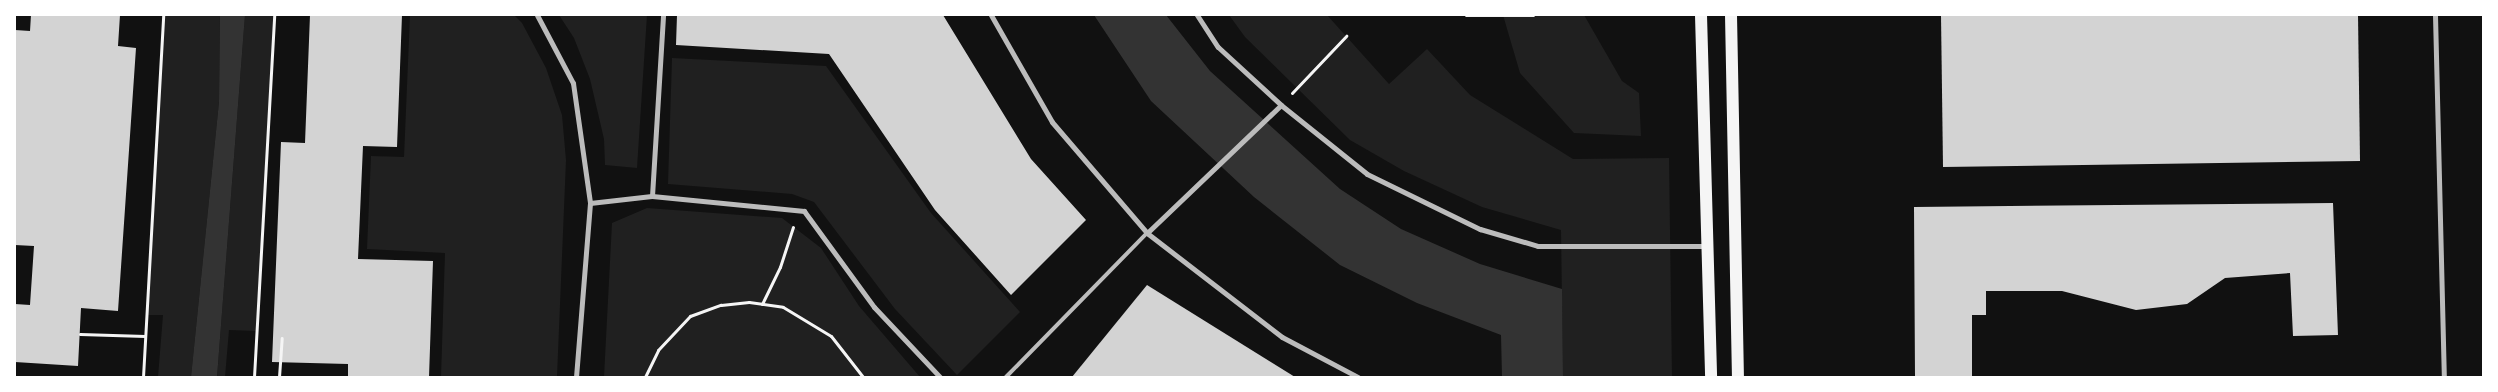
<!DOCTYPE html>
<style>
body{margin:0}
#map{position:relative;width:2498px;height:392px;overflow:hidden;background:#111;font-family:"Fira Sans",sans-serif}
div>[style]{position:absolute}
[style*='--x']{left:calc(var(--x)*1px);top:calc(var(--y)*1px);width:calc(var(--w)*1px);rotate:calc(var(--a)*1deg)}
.green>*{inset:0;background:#202020}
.water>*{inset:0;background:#333}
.building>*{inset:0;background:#d3d3d3}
.path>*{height:3px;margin:-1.5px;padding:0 1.5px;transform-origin:1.5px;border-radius:1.5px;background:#f5f5f5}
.service>*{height:4px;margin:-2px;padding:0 2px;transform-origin:2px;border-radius:2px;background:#bcbcbc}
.minor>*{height:5px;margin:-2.5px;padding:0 2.5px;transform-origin:2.5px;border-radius:2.5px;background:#bcbcbc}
.primary>*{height:12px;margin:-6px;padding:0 6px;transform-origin:6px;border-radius:6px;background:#f5f5f5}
span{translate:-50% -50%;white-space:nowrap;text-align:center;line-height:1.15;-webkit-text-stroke:4px #fff;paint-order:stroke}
.frame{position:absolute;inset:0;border:16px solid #fff;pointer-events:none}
</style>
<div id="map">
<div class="green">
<div style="clip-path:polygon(163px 15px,220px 15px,219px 102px,191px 377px,158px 377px,163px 315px,146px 315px)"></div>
<div style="clip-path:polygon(245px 15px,274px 15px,256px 331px,229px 330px,225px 377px,217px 377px)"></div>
<div style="clip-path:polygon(410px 15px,514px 15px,522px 23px,546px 68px,562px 115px,566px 160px,557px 377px,441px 377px,445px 253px,367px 249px,371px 156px,404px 157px)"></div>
<div style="clip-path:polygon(559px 15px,647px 15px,637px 168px,605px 165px,604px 139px,590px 79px,574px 38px)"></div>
<div style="clip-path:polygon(1229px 15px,1327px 15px,1389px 84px,1427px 49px,1470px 95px,1573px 159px,1669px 158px,1672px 377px,1563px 377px,1561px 230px,1482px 207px,1404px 171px,1350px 140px,1245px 37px)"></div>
<div style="clip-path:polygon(1503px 15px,1584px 15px,1622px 81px,1639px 93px,1641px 136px,1574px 133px,1520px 73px)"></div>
<div style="clip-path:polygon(672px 58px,826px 66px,931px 213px,1020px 312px,957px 375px,895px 309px,814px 202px,792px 194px,668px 184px)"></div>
<div style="clip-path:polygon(647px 208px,782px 218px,821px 248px,859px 306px,920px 377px,604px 377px,612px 223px)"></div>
</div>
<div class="water">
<div style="clip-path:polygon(220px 15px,245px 15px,217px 377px,191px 377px,219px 102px)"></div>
<div style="clip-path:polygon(1094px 15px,1166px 15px,1210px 71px,1340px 189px,1401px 229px,1480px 264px,1562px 289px,1563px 377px,1502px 377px,1501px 335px,1417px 303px,1340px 265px,1254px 197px,1151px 101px)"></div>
</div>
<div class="building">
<div style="clip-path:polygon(31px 15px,120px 15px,118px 46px,136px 48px,118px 311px,81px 308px,78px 366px,15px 362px,15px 304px,30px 305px,34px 246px,15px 245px,15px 30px,30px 31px)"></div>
<div style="clip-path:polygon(310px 15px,402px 15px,397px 147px,363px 146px,358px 259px,433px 261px,429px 377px,348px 377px,348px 364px,272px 362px,281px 142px,305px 143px)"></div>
<div style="clip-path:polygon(677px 15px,943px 15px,1031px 159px,1086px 220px,1011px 295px,935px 210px,829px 54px,676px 45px)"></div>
<div style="clip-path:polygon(1941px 15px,2358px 15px,2360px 161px,1943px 167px)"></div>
<div style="clip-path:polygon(2333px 203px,2338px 335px,2293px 336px,2290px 273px,2225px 278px,2187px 304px,2136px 310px,2062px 291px,1986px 291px,1986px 315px,1972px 315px,1972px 377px,1915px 377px,1914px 207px)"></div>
<div style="clip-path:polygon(1147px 285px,1295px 377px,1072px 377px)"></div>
</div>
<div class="path">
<div style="--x:1466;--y:15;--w:67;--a:0"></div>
<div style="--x:1292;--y:93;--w:79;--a:-46.5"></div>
<div style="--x:762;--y:304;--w:41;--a:-64.1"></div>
<div style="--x:780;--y:267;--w:42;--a:-72"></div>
<div style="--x:80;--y:334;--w:65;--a:1.8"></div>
<div style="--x:143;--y:377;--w:363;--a:-86.8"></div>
<div style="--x:254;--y:377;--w:363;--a:-86.8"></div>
<div style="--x:279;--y:377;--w:39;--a:-86"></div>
<div style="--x:645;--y:377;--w:30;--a:-64"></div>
<div style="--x:658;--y:350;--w:47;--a:-46.7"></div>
<div style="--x:690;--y:316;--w:33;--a:-20"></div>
<div style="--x:721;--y:305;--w:28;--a:-6"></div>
<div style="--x:749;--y:302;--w:34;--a:8"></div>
<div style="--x:783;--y:307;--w:56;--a:31.1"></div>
<div style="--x:831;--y:336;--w:52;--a:52"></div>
</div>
<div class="service">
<div style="--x:1006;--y:377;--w:202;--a:-45.6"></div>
</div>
<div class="minor">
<div style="--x:537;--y:15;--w:77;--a:62.1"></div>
<div style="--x:573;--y:83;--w:121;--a:81.9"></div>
<div style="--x:590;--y:203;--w:175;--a:94.6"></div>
<div style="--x:991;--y:15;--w:123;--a:60.3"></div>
<div style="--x:1052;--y:122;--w:146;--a:49.4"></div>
<div style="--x:1147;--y:233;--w:170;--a:37.6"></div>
<div style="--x:1282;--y:337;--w:86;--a:27.8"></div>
<div style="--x:1197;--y:15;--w:38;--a:57"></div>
<div style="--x:1218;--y:47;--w:86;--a:42.6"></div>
<div style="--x:1281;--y:105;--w:110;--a:38.7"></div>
<div style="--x:1367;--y:174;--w:126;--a:26"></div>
<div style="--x:1480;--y:229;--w:60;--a:16.3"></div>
<div style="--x:1538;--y:246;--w:169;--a:0"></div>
<div style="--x:2435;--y:15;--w:362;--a:88.6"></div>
<div style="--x:652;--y:196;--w:181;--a:-86.5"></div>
<div style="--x:590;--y:203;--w:62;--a:-6.4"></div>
<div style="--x:652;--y:196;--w:153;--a:5.6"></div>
<div style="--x:804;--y:211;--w:119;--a:53.9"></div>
<div style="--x:874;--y:307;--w:96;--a:46.7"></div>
<div style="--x:1147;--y:233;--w:185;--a:-43.7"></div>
</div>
<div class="primary">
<div style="--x:1701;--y:15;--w:362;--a:88.4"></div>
<div style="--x:1731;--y:15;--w:362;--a:88.9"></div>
</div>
<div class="frame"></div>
</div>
